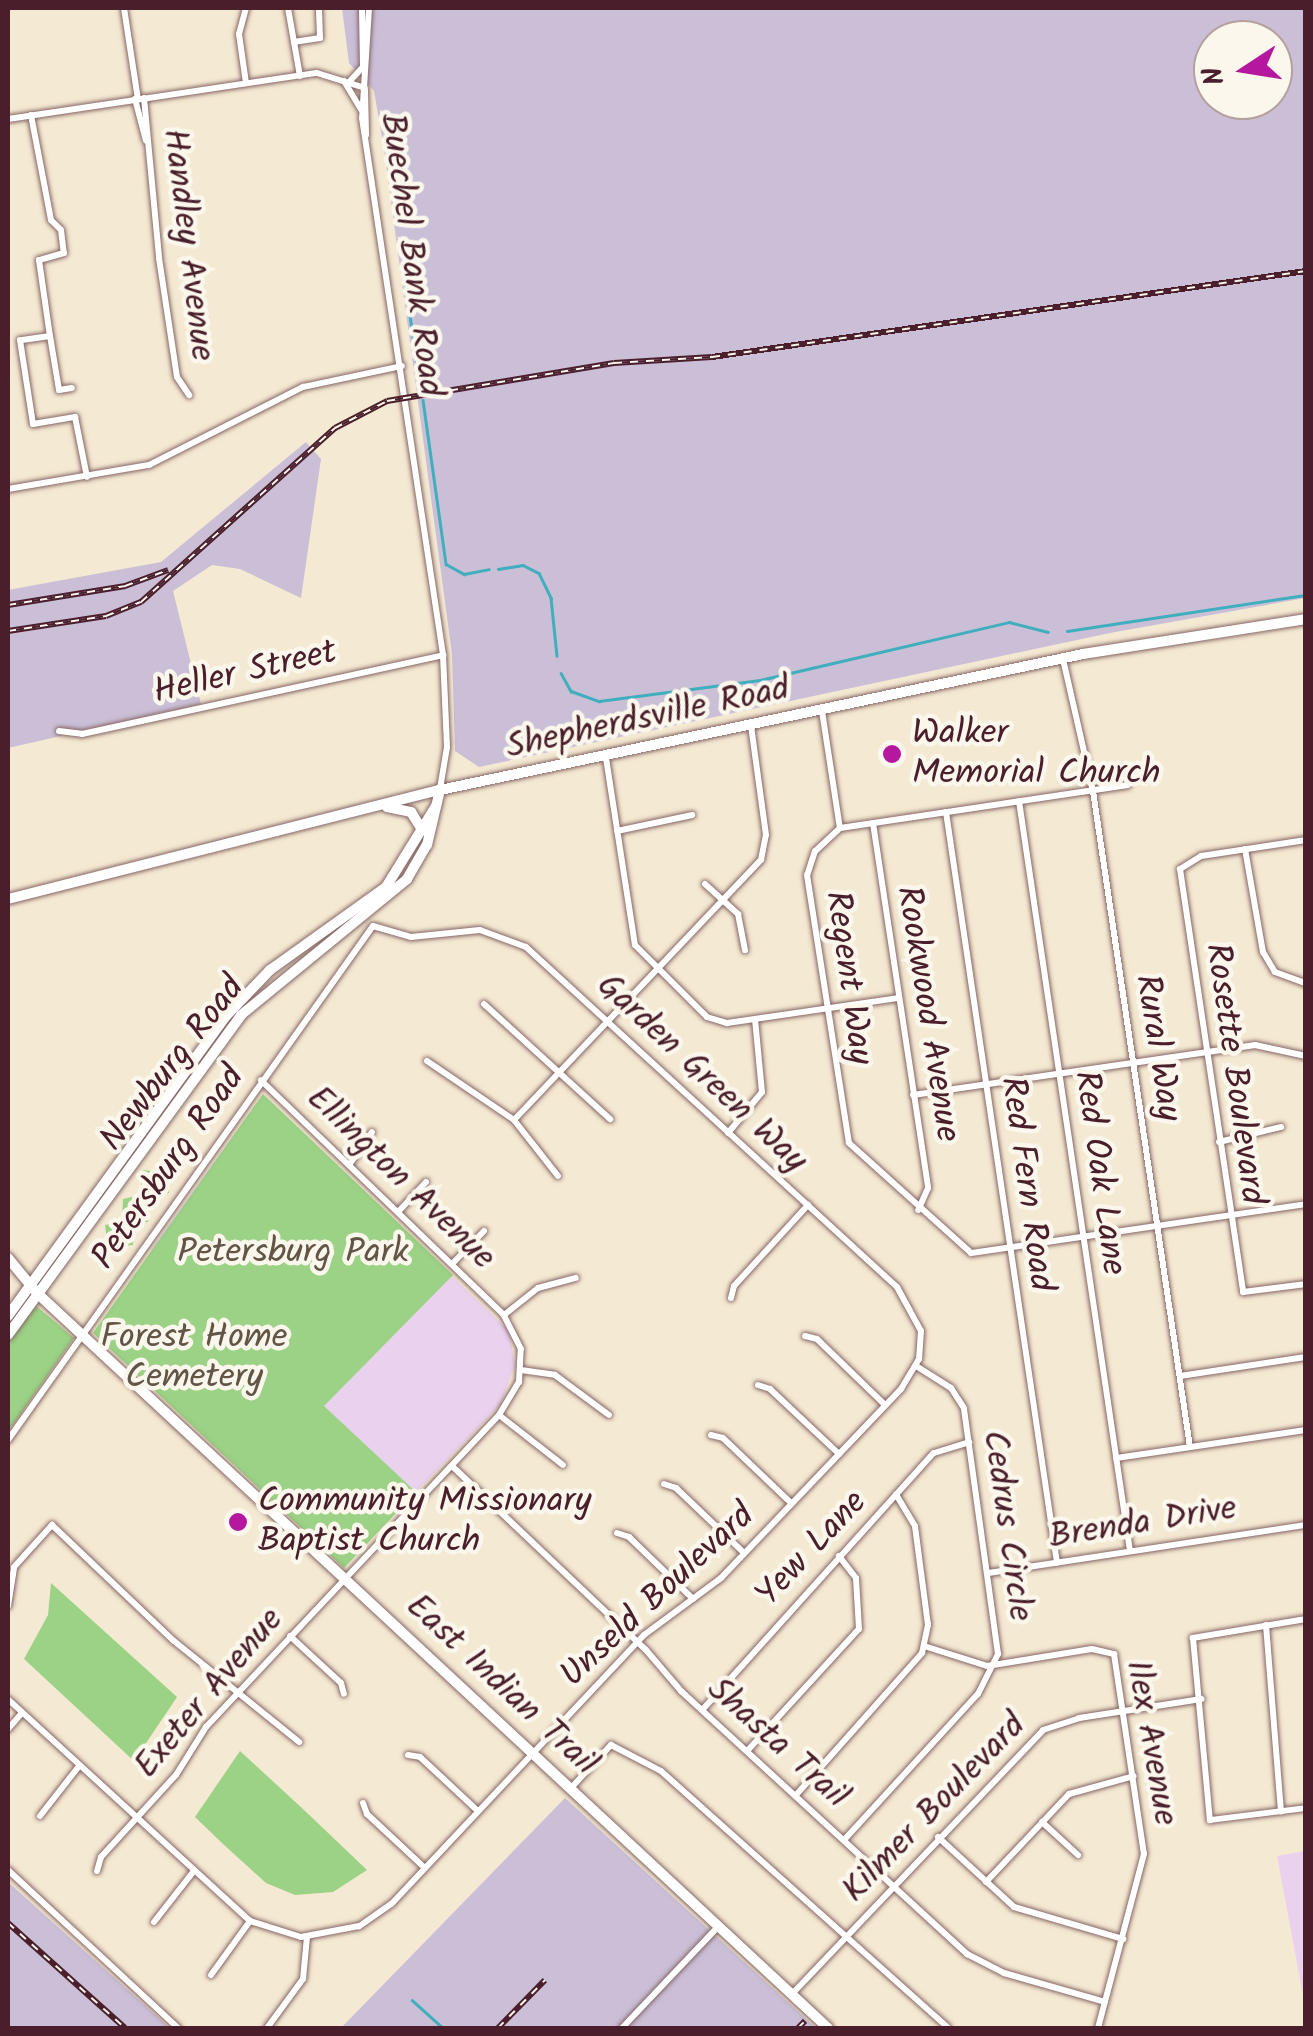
<!DOCTYPE html>
<style>
body{margin:0}
#map{position:relative;width:1313px;height:2036px;overflow:hidden;background:#f4e9d2;font-family:Kalam,sans-serif}
div>[style]{position:absolute}
[style*='--x']{left:calc(var(--x)*1px);top:calc(var(--y)*1px);width:calc(var(--w)*1px);rotate:calc(var(--a)*1deg)}
.built>*{inset:0;background:#ead1ed}
.industrial>*{inset:0;background:#cabfd7}
.green>*{inset:0;background:#9bd285}
.stream>*{height:2.5px;margin:-1.25px;padding:0 1.25px;transform-origin:1.25px;border-radius:1.25px;background:#40aebd}
.roads{filter:drop-shadow(0 0 2px #866665) drop-shadow(0 0 2px #866665)}
.minor>*{height:6px;margin:-3px;padding:0 3px;transform-origin:3px;border-radius:3px;background:#fff}
.major>*{height:10px;margin:-5px;padding:0 5px;transform-origin:5px;border-radius:5px;background:#fff}
.rail>*{height:6px;margin-top:-3px;transform-origin:0;background:repeating-linear-gradient(90deg,#fbf7ec 0 8px,#4a1f2b 0 16px);box-sizing:border-box;border-block:2px solid #4a1f2b}
.dots>*{width:28px;height:28px;translate:-50% -50%;box-sizing:border-box;border:5px solid #fbf7ec;border-radius:50%}
span{translate:-50% -50%;white-space:nowrap;text-align:center;line-height:1.15;-webkit-text-stroke:9px #fbf7ec;paint-order:stroke}
.street-label{font-size:35px;color:#4a1f2b}
.poi-label{font-size:35px;color:#4a1f2b}
.left{translate:0 -50%;text-align:left}
.park-label{font-size:35px;color:#625546}
.frame{position:absolute;inset:0;border:10px solid #4a1f2b;pointer-events:none}
.north{position:absolute;left:1193px;top:20px;width:100px;height:100px;box-sizing:border-box;background:#fbf7ec;border:2px solid #b4a19f;border-radius:50%;rotate:258deg;font-size:28px;font-weight:700;line-height:40px;text-align:center;color:#4a1f2b}
.north::after{content:'';display:block;margin:auto;width:35px;height:45px;background:#b5179e;clip-path:polygon(50% 0,100% 100%,50% 72%,0 100%)}
</style>
<div id="map">
<div class="built">
<div style="clip-path:polygon(263px 1094px,509px 1331px,515px 1364px,501px 1404px,416px 1492px,151px 1249px)"></div>
<div style="clip-path:polygon(1305px 1851px,1306px 1851px,1305px 2006px,1277px 1856px)"></div>
</div>
<div class="industrial">
<div style="clip-path:polygon(evenodd,342px 8px,1305px 8px,1305px 598px,1110px 633px,479px 767px,455px 751px,452px 654px,384px 149px,374px 91px,349px 63px,342px 8px,1213px 40px,1273px 40px,1273px 100px,1213px 100px,1213px 40px)"></div>
<div style="clip-path:polygon(306px 442px,321px 459px,301px 598px,240px 569px,212px 565px,173px 591px,201px 704px,8px 748px,8px 590px,161px 562px)"></div>
<div style="clip-path:polygon(565px 1798px,816px 2028px,341px 2028px)"></div>
<div style="clip-path:polygon(8px 1882px,170px 2028px,8px 2028px)"></div>
</div>
<div class="green">
<div style="clip-path:polygon(263px 1094px,453px 1275px,324px 1406px,416px 1492px,344px 1568px,93px 1333px)"></div>
<div style="clip-path:polygon(143px 1170px,169px 1173px,169px 1193px,151px 1196px,148px 1222px,133px 1222px,133px 1245px,108px 1247px,105px 1225px,122px 1221px,123px 1199px,140px 1195px)"></div>
<div style="clip-path:polygon(34px 1304px,74px 1338px,8px 1432px,8px 1341px)"></div>
<div style="clip-path:polygon(51px 1583px,177px 1697px,134px 1761px,24px 1659px,48px 1615px)"></div>
<div style="clip-path:polygon(240px 1751px,303px 1809px,367px 1870px,333px 1892px,295px 1895px,266px 1883px,222px 1843px,195px 1817px)"></div>
</div>
<div class="stream">
<div style="--x:405;--y:280;--w:113;--a:81.9"></div>
<div style="--x:423;--y:400;--w:166;--a:82"></div>
<div style="--x:446;--y:564;--w:21;--a:29"></div>
<div style="--x:464;--y:574;--w:25;--a:-11"></div>
<div style="--x:498;--y:569;--w:25;--a:-9"></div>
<div style="--x:523;--y:565;--w:18;--a:27"></div>
<div style="--x:539;--y:573;--w:28;--a:64"></div>
<div style="--x:551;--y:598;--w:58;--a:84.1"></div>
<div style="--x:1067;--y:631;--w:242;--a:-8.6"></div>
<div style="--x:561;--y:673;--w:21;--a:61"></div>
<div style="--x:571;--y:691;--w:30;--a:20"></div>
<div style="--x:599;--y:701;--w:162;--a:-7.4"></div>
<div style="--x:760;--y:680;--w:256;--a:-13.1"></div>
<div style="--x:1009;--y:622;--w:40;--a:14.4"></div>
<div style="--x:412;--y:2000;--w:42;--a:42.1"></div>
</div>
<div class="roads">
<div class="minor">
<div style="--x:124;--y:8;--w:92;--a:81.3"></div>
<div style="--x:246;--y:8;--w:27;--a:105"></div>
<div style="--x:239;--y:34;--w:49;--a:81.9"></div>
<div style="--x:288;--y:8;--w:69;--a:80"></div>
<div style="--x:369;--y:8;--w:110;--a:93.6"></div>
<div style="--x:362;--y:118;--w:543;--a:81.42"></div>
<div style="--x:443;--y:655;--w:92;--a:87.5"></div>
<div style="--x:447;--y:747;--w:43;--a:99.5"></div>
<div style="--x:294;--y:42;--w:26;--a:-9"></div>
<div style="--x:320;--y:38;--w:30;--a:-92"></div>
<div style="--x:344;--y:81;--w:33;--a:59"></div>
<div style="--x:349;--y:82;--w:21;--a:-47"></div>
<div style="--x:363;--y:67;--w:59;--a:-91"></div>
<div style="--x:365;--y:90;--w:45;--a:88.7"></div>
<div style="--x:144;--y:98;--w:161;--a:84.6"></div>
<div style="--x:159;--y:258;--w:120;--a:81.4"></div>
<div style="--x:177;--y:377;--w:22;--a:56"></div>
<div style="--x:135;--y:99;--w:43;--a:75.3"></div>
<div style="--x:31;--y:115;--w:107;--a:79.2"></div>
<div style="--x:51;--y:220;--w:14;--a:45"></div>
<div style="--x:61;--y:230;--w:23;--a:83"></div>
<div style="--x:64;--y:253;--w:26;--a:164"></div>
<div style="--x:39;--y:260;--w:77;--a:81.8"></div>
<div style="--x:50;--y:336;--w:30;--a:172"></div>
<div style="--x:20;--y:340;--w:85;--a:81.2"></div>
<div style="--x:33;--y:424;--w:43;--a:-9.5"></div>
<div style="--x:75;--y:417;--w:61;--a:78.7"></div>
<div style="--x:8;--y:119;--w:312;--a:-8.5"></div>
<div style="--x:317;--y:73;--w:50;--a:17.4"></div>
<div style="--x:50;--y:336;--w:55;--a:80.5"></div>
<div style="--x:59;--y:390;--w:13;--a:-9"></div>
<div style="--x:8;--y:489;--w:143;--a:-9.7"></div>
<div style="--x:149;--y:465;--w:173;--a:-26.9"></div>
<div style="--x:303;--y:387;--w:101;--a:-12"></div>
<div style="--x:1063;--y:659;--w:135;--a:77.2"></div>
<div style="--x:1093;--y:791;--w:663;--a:81.59"></div>
<div style="--x:822;--y:711;--w:118;--a:81.3"></div>
<div style="--x:59;--y:731;--w:23;--a:7"></div>
<div style="--x:82;--y:734;--w:370;--a:-12.3"></div>
<div style="--x:606;--y:758;--w:189;--a:81.2"></div>
<div style="--x:635;--y:945;--w:102;--a:45"></div>
<div style="--x:707;--y:1017;--w:21;--a:17"></div>
<div style="--x:727;--y:1023;--w:174;--a:-8.3"></div>
<div style="--x:1128;--y:785;--w:291;--a:171.5"></div>
<div style="--x:840;--y:828;--w:34;--a:137"></div>
<div style="--x:815;--y:851;--w:25;--a:108"></div>
<div style="--x:807;--y:875;--w:271;--a:81.1"></div>
<div style="--x:849;--y:1143;--w:164;--a:42"></div>
<div style="--x:971;--y:1253;--w:339;--a:-8.3"></div>
<div style="--x:1019;--y:801;--w:758;--a:81.58"></div>
<div style="--x:946;--y:812;--w:759;--a:81.59"></div>
<div style="--x:873;--y:823;--w:369;--a:81.4"></div>
<div style="--x:928;--y:1188;--w:24;--a:114"></div>
<div style="--x:617;--y:831;--w:77;--a:-12"></div>
<div style="--x:1306;--y:840;--w:106;--a:171.3"></div>
<div style="--x:1201;--y:856;--w:25;--a:148"></div>
<div style="--x:1180;--y:869;--w:428;--a:81.5"></div>
<div style="--x:1243;--y:1292;--w:64;--a:-7.2"></div>
<div style="--x:1245;--y:849;--w:105;--a:80.1"></div>
<div style="--x:1263;--y:952;--w:23;--a:59"></div>
<div style="--x:1275;--y:972;--w:33;--a:20"></div>
<div style="--x:705;--y:884;--w:45;--a:42.3"></div>
<div style="--x:738;--y:914;--w:37;--a:79"></div>
<div style="--x:484;--y:1004;--w:171;--a:42.4"></div>
<div style="--x:427;--y:1061;--w:105;--a:34.1"></div>
<div style="--x:514;--y:1120;--w:71;--a:51.8"></div>
<div style="--x:913;--y:1095;--w:346;--a:-8.3"></div>
<div style="--x:1255;--y:1045;--w:52;--a:12.2"></div>
<div style="--x:514;--y:1120;--w:359;--a:-46.5"></div>
<div style="--x:761;--y:860;--w:25;--a:-79"></div>
<div style="--x:766;--y:835;--w:110;--a:-97.8"></div>
<div style="--x:728;--y:1133;--w:53;--a:-50.3"></div>
<div style="--x:762;--y:1092;--w:73;--a:-95.5"></div>
<div style="--x:1219;--y:1142;--w:64;--a:-13.6"></div>
<div style="--x:349;--y:1165;--w:40;--a:-55.1"></div>
<div style="--x:398;--y:1212;--w:41;--a:-47"></div>
<div style="--x:452;--y:1264;--w:46;--a:-45.9"></div>
<div style="--x:731;--y:1298;--w:12;--a:-76"></div>
<div style="--x:734;--y:1286;--w:110;--a:-47.6"></div>
<div style="--x:504;--y:1315;--w:43;--a:-38.5"></div>
<div style="--x:538;--y:1288;--w:39;--a:-15"></div>
<div style="--x:805;--y:1336;--w:12;--a:14"></div>
<div style="--x:817;--y:1339;--w:95;--a:44.1"></div>
<div style="--x:521;--y:1370;--w:34;--a:8"></div>
<div style="--x:555;--y:1375;--w:67;--a:36.5"></div>
<div style="--x:1180;--y:1376;--w:127;--a:-8.6"></div>
<div style="--x:758;--y:1385;--w:13;--a:18"></div>
<div style="--x:770;--y:1389;--w:95;--a:43.3"></div>
<div style="--x:499;--y:1415;--w:81;--a:38"></div>
<div style="--x:711;--y:1435;--w:12;--a:14"></div>
<div style="--x:723;--y:1438;--w:95;--a:43.7"></div>
<div style="--x:8;--y:1440;--w:630;--a:-54.62"></div>
<div style="--x:373;--y:926;--w:40;--a:16"></div>
<div style="--x:411;--y:937;--w:69;--a:-5.8"></div>
<div style="--x:480;--y:930;--w:49;--a:20.3"></div>
<div style="--x:526;--y:947;--w:503;--a:42.5"></div>
<div style="--x:897;--y:1287;--w:50;--a:61.4"></div>
<div style="--x:921;--y:1331;--w:28;--a:94"></div>
<div style="--x:919;--y:1359;--w:35;--a:121"></div>
<div style="--x:901;--y:1389;--w:261;--a:133.6"></div>
<div style="--x:721;--y:1578;--w:96;--a:143.5"></div>
<div style="--x:644;--y:1635;--w:369;--a:133.2"></div>
<div style="--x:391;--y:1904;--w:39;--a:145"></div>
<div style="--x:359;--y:1926;--w:59;--a:169.3"></div>
<div style="--x:301;--y:1937;--w:53;--a:-162.6"></div>
<div style="--x:250;--y:1921;--w:328;--a:-137.5"></div>
<div style="--x:1116;--y:1458;--w:192;--a:-8.4"></div>
<div style="--x:452;--y:1466;--w:267;--a:43.5"></div>
<div style="--x:646;--y:1650;--w:54;--a:49.5"></div>
<div style="--x:681;--y:1691;--w:389;--a:42.6"></div>
<div style="--x:967;--y:1954;--w:42;--a:27.2"></div>
<div style="--x:1004;--y:1973;--w:105;--a:16"></div>
<div style="--x:664;--y:1484;--w:13;--a:18"></div>
<div style="--x:676;--y:1488;--w:94;--a:43.7"></div>
<div style="--x:617;--y:1533;--w:13;--a:18"></div>
<div style="--x:629;--y:1537;--w:89;--a:44.1"></div>
<div style="--x:988;--y:1573;--w:322;--a:-8.6"></div>
<div style="--x:8;--y:1606;--w:39;--a:-81"></div>
<div style="--x:14;--y:1567;--w:57;--a:-47.9"></div>
<div style="--x:52;--y:1525;--w:168;--a:43.6"></div>
<div style="--x:174;--y:1641;--w:161;--a:38.9"></div>
<div style="--x:1306;--y:1619;--w:115;--a:170.5"></div>
<div style="--x:1193;--y:1638;--w:183;--a:84.7"></div>
<div style="--x:1210;--y:1820;--w:97;--a:-7.1"></div>
<div style="--x:1266;--y:1625;--w:187;--a:85.4"></div>
<div style="--x:290;--y:1636;--w:69;--a:42.7"></div>
<div style="--x:341;--y:1683;--w:11;--a:75"></div>
<div style="--x:924;--y:1646;--w:66;--a:17.6"></div>
<div style="--x:987;--y:1666;--w:106;--a:-9.2"></div>
<div style="--x:1092;--y:1649;--w:23;--a:13"></div>
<div style="--x:1114;--y:1654;--w:202;--a:81.5"></div>
<div style="--x:1144;--y:1854;--w:180;--a:104.8"></div>
<div style="--x:704;--y:1708;--w:343;--a:-48"></div>
<div style="--x:934;--y:1453;--w:37;--a:-17"></div>
<div style="--x:8;--y:1729;--w:21;--a:-49"></div>
<div style="--x:748;--y:1750;--w:164;--a:-47.5"></div>
<div style="--x:859;--y:1629;--w:51;--a:-93.4"></div>
<div style="--x:856;--y:1578;--w:28;--a:-128"></div>
<div style="--x:408;--y:1755;--w:12;--a:9"></div>
<div style="--x:420;--y:1757;--w:79;--a:43"></div>
<div style="--x:571;--y:1788;--w:59;--a:-47.1"></div>
<div style="--x:611;--y:1745;--w:56;--a:27.5"></div>
<div style="--x:661;--y:1771;--w:385;--a:41.8"></div>
<div style="--x:796;--y:1795;--w:190;--a:-48.4"></div>
<div style="--x:922;--y:1653;--w:29;--a:-78"></div>
<div style="--x:928;--y:1625;--w:100;--a:-97.5"></div>
<div style="--x:915;--y:1526;--w:37;--a:-121"></div>
<div style="--x:363;--y:1803;--w:12;--a:70"></div>
<div style="--x:367;--y:1814;--w:79;--a:43"></div>
<div style="--x:40;--y:1816;--w:63;--a:-52"></div>
<div style="--x:1042;--y:1822;--w:49;--a:42.5"></div>
<div style="--x:938;--y:1837;--w:103;--a:42.6"></div>
<div style="--x:1014;--y:1907;--w:114;--a:16.4"></div>
<div style="--x:844;--y:1840;--w:198;--a:-47.5"></div>
<div style="--x:978;--y:1694;--w:45;--a:-63.4"></div>
<div style="--x:998;--y:1654;--w:248;--a:-97.9"></div>
<div style="--x:964;--y:1408;--w:24;--a:-123"></div>
<div style="--x:951;--y:1388;--w:41;--a:-147.8"></div>
<div style="--x:8;--y:1870;--w:232;--a:42.9"></div>
<div style="--x:97;--y:1871;--w:15;--a:-74"></div>
<div style="--x:101;--y:1857;--w:111;--a:-47.6"></div>
<div style="--x:176;--y:1775;--w:57;--a:-58"></div>
<div style="--x:206;--y:1727;--w:428;--a:-46.8"></div>
<div style="--x:499;--y:1415;--w:39;--a:-59"></div>
<div style="--x:519;--y:1382;--w:33;--a:-87"></div>
<div style="--x:521;--y:1349;--w:38;--a:-117"></div>
<div style="--x:504;--y:1315;--w:338;--a:-136"></div>
<div style="--x:986;--y:1882;--w:121;--a:-46.7"></div>
<div style="--x:1069;--y:1794;--w:67;--a:-15.5"></div>
<div style="--x:154;--y:1922;--w:63;--a:-52"></div>
<div style="--x:211;--y:1975;--w:67;--a:-54.2"></div>
<div style="--x:792;--y:1994;--w:364;--a:-46.4"></div>
<div style="--x:1043;--y:1730;--w:38;--a:-18"></div>
<div style="--x:1079;--y:1718;--w:124;--a:-8.8"></div>
<div style="--x:267;--y:2028;--w:61;--a:-53.7"></div>
<div style="--x:303;--y:1979;--w:42;--a:-84.6"></div>
<div style="--x:622;--y:2028;--w:139;--a:-46.5"></div>
</div>
<div class="major">
<div style="--x:387;--y:807;--w:25;--a:12"></div>
<div style="--x:411;--y:812;--w:22;--a:58"></div>
<div style="--x:8;--y:899;--w:446;--a:-14.2"></div>
<div style="--x:440;--y:790;--w:657;--a:-11.94"></div>
<div style="--x:1083;--y:654;--w:226;--a:-8.9"></div>
<div style="--x:8;--y:1258;--w:45;--a:50.4"></div>
<div style="--x:37;--y:1293;--w:1080;--a:42.9"></div>
<div style="--x:8;--y:1316;--w:371;--a:-54"></div>
<div style="--x:226;--y:1016;--w:64;--a:-46.3"></div>
<div style="--x:270;--y:970;--w:143;--a:-35.6"></div>
<div style="--x:386;--y:887;--w:95;--a:-58.3"></div>
<div style="--x:8;--y:1335;--w:396;--a:-53.9"></div>
<div style="--x:241;--y:1015;--w:215;--a:-39.3"></div>
<div style="--x:407;--y:879;--w:39;--a:-60"></div>
<div style="--x:427;--y:845;--w:57;--a:-76.7"></div>
</div>
</div>
<div class="rail">
<div style="--x:8;--y:605;--w:119;--a:-9.2"></div>
<div style="--x:125;--y:586;--w:46;--a:-20.4"></div>
<div style="--x:8;--y:631;--w:99;--a:-8.7"></div>
<div style="--x:106;--y:616;--w:38;--a:-22"></div>
<div style="--x:141;--y:602;--w:261;--a:-41.9"></div>
<div style="--x:335;--y:428;--w:59;--a:-27.4"></div>
<div style="--x:387;--y:401;--w:230;--a:-9.5"></div>
<div style="--x:614;--y:363;--w:98;--a:-3.5"></div>
<div style="--x:712;--y:357;--w:600;--a:-8.24"></div>
<div style="--x:8;--y:1923;--w:157;--a:41.9"></div>
<div style="--x:498;--y:2028;--w:67;--a:-45.6"></div>
<div style="--x:798;--y:2028;--w:10;--a:-45"></div>
</div>
<div class="dots">
<div style="left:892px;top:754px;background:#b5179e"></div>
<div style="left:238px;top:1522px;background:#b5179e"></div>
</div>
<div class="street-label">
<span style="left:187px;top:245px;rotate:83deg">Handley Avenue</span>
<span style="left:410px;top:255px;rotate:82deg">Buechel Bank Road</span>
<span style="left:245px;top:673px;rotate:-13deg">Heller Street</span>
<span style="left:648px;top:719px;rotate:-12deg">Shepherdsville Road</span>
<span style="left:848px;top:978px;rotate:82deg">Regent Way</span>
<span style="left:927px;top:1014px;rotate:81deg">Rookwood Avenue</span>
<span style="left:1157px;top:1048px;rotate:81deg">Rural Way</span>
<span style="left:173px;top:1064px;rotate:-52deg">Newburg Road</span>
<span style="left:701px;top:1074px;rotate:43deg">Garden Green Way</span>
<span style="left:1234px;top:1074px;rotate:82deg">Rosette Boulevard</span>
<span style="left:169px;top:1168px;rotate:-55deg">Petersburg Road</span>
<span style="left:1099px;top:1173px;rotate:82deg">Red Oak Lane</span>
<span style="left:400px;top:1179px;rotate:44deg">Ellington Avenue</span>
<span style="left:1026px;top:1184px;rotate:82deg">Red Fern Road</span>
<span style="left:1143px;top:1524px;rotate:-9deg">Brenda Drive</span>
<span style="left:1006px;top:1526px;rotate:82deg">Cedrus Circle</span>
<span style="left:812px;top:1549px;rotate:-47deg">Yew Lane</span>
<span style="left:658px;top:1596px;rotate:-43deg">Unseld Boulevard</span>
<span style="left:501px;top:1686px;rotate:43deg">East Indian Trail</span>
<span style="left:210px;top:1694px;rotate:-50deg">Exeter Avenue</span>
<span style="left:1150px;top:1743px;rotate:80deg">Ilex Avenue</span>
<span style="left:777px;top:1744px;rotate:42deg">Shasta Trail</span>
<span style="left:935px;top:1809px;rotate:-46deg">Kilmer Boulevard</span>
</div>
<div class="poi-label">
<span class="left" style="left:912px;top:754px">Walker<br>Memorial Church</span>
<span class="left" style="left:258px;top:1522px">Community Missionary<br>Baptist Church</span>
</div>
<div class="park-label">
<span style="left:293px;top:1253px">Petersburg Park</span>
<span style="left:194px;top:1358px">Forest Home<br>Cemetery</span>
</div>
<div class="frame"></div>
<div class="north">N</div>
</div>
